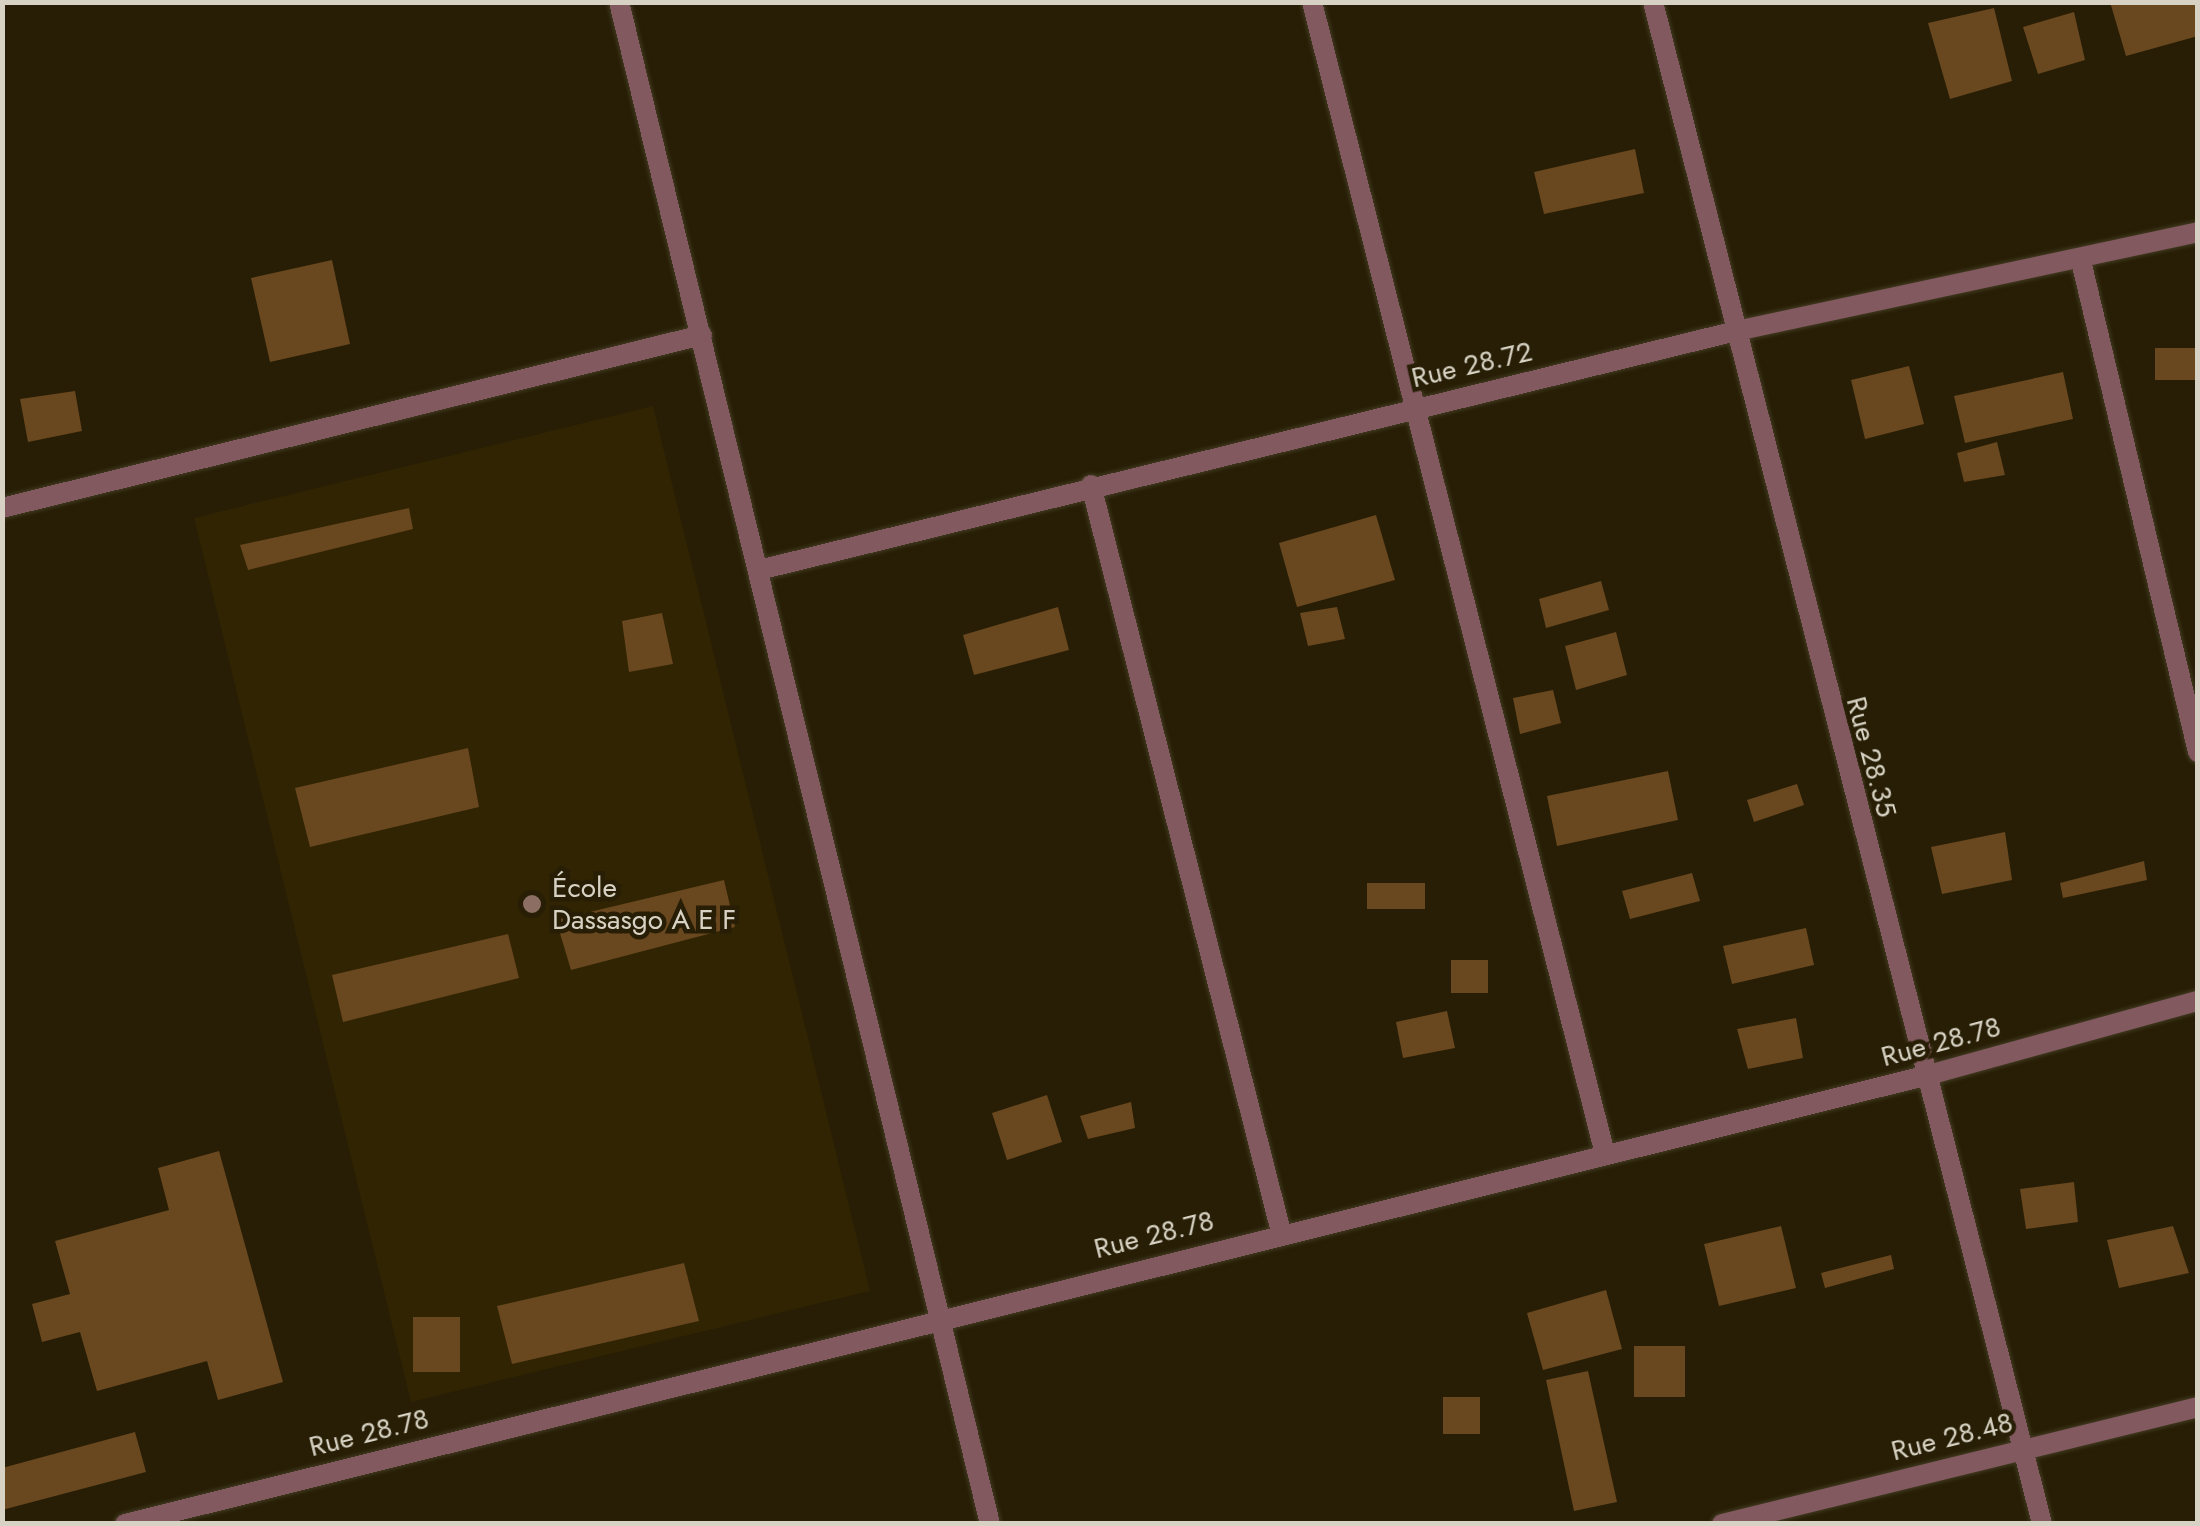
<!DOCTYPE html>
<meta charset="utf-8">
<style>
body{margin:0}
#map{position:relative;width:2200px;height:1526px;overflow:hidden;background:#271e05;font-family:Jost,sans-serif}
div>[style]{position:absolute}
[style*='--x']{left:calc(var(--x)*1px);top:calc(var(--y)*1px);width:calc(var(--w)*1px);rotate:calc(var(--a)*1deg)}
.built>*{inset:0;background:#302402}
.building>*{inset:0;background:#69471f}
.roads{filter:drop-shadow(0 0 2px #433b23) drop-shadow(0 0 2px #433b23)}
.street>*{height:20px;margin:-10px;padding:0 10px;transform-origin:10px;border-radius:10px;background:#82595f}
.dots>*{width:28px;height:28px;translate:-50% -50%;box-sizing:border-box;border:5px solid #271e05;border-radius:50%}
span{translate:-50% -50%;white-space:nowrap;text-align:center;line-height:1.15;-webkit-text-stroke:9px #271e05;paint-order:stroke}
.street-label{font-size:28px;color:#d7d2c3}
.poi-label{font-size:28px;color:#d7d2c3}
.left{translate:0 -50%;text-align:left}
.frame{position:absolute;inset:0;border:5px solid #d7d2c3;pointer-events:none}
</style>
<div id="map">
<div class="built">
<div style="clip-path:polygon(653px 406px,870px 1291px,411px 1402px,194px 518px)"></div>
</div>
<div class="building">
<div style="clip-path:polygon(2110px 2px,2198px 2px,2198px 36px,2126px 56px)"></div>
<div style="clip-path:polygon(1994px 8px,2012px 81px,1950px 99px,1928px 23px)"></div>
<div style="clip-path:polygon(2074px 12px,2085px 60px,2038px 74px,2023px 27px)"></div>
<div style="clip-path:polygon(1635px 149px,1644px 193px,1544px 214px,1534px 172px)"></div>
<div style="clip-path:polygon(332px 260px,350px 344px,270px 362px,251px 278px)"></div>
<div style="clip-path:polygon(2155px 348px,2198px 348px,2198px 380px,2155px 380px)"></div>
<div style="clip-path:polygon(1909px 366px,1924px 424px,1865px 439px,1851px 380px)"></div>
<div style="clip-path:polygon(2063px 372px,2073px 419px,1965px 443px,1954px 396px)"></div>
<div style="clip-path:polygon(75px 391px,82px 431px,28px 442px,20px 399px)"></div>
<div style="clip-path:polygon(1997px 442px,2005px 475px,1964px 482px,1957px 453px)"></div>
<div style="clip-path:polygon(409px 508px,413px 529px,248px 570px,240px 545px)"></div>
<div style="clip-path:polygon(1376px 515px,1395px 580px,1297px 607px,1279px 543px)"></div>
<div style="clip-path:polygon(1601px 581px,1609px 610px,1546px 628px,1539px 599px)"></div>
<div style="clip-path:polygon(1058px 607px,1069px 650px,974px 675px,963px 635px)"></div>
<div style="clip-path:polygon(1337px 607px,1345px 639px,1308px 646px,1300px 613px)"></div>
<div style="clip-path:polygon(662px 613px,673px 664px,629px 672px,622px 621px)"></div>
<div style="clip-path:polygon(1616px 632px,1627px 675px,1576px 690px,1565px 646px)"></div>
<div style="clip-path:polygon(1553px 690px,1561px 723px,1520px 734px,1513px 698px)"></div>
<div style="clip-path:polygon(468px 748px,479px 807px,310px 847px,295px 788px)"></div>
<div style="clip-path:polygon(1668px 771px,1678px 820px,1557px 846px,1547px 796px)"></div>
<div style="clip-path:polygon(1797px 784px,1804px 805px,1754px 822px,1747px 800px)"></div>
<div style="clip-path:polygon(2005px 832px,2012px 880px,1942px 894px,1931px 847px)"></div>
<div style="clip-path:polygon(2144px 861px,2147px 880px,2063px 898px,2060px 883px)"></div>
<div style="clip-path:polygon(1692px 873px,1700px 901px,1630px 919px,1622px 891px)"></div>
<div style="clip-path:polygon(724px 880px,735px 927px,571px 970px,556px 920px)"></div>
<div style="clip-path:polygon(1367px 883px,1425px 883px,1425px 909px,1367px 909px)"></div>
<div style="clip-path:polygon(1806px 928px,1814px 965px,1732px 984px,1723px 946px)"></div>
<div style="clip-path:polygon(508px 934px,519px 978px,343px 1022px,332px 975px)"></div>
<div style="clip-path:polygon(1451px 960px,1488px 960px,1488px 993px,1451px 993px)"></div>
<div style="clip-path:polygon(1447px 1011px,1455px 1048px,1403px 1058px,1396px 1022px)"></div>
<div style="clip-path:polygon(1796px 1018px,1803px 1058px,1748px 1069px,1737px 1029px)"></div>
<div style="clip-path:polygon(1047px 1095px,1062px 1142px,1007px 1160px,992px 1113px)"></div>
<div style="clip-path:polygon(1131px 1102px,1135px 1128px,1088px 1139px,1080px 1116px)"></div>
<div style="clip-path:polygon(219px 1151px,283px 1382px,218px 1400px,207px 1361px,97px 1391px,80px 1332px,42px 1342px,32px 1304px,70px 1294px,55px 1241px,169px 1210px,158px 1168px)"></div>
<div style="clip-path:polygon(2074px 1182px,2078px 1222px,2026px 1229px,2020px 1189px)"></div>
<div style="clip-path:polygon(1781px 1226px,1796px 1288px,1719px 1306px,1704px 1244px)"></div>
<div style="clip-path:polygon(2173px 1226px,2189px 1273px,2119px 1288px,2107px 1240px)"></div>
<div style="clip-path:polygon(1891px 1255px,1894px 1269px,1825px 1288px,1821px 1273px)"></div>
<div style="clip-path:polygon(684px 1263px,699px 1321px,512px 1364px,497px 1306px)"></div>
<div style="clip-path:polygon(1606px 1290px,1622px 1349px,1543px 1370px,1527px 1313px)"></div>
<div style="clip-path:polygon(413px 1317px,460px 1317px,460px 1372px,413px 1372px)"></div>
<div style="clip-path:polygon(1634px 1346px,1685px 1346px,1685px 1397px,1634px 1397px)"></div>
<div style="clip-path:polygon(1588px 1371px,1617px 1502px,1574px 1511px,1546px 1380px)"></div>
<div style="clip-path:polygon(1443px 1397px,1480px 1397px,1480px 1434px,1443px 1434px)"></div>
<div style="clip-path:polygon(135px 1432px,146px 1472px,2px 1510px,2px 1468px)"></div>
</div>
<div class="roads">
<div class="street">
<div style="--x:619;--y:2;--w:1567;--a:76.3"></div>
<div style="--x:1312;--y:2;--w:1185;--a:75.73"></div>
<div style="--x:1653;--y:2;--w:1571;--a:75.66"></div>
<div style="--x:2081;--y:261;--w:505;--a:76.6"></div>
<div style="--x:1091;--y:485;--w:771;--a:75.73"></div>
<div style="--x:2;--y:508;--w:721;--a:-13.88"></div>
<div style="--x:763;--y:569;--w:998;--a:-13.74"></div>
<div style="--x:1732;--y:332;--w:477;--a:-12.1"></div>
<div style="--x:125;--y:1524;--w:1855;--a:-13.98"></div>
<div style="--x:1925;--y:1076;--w:283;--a:-15.4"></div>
<div style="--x:1722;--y:1524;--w:490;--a:-13.8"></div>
</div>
</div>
<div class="dots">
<div style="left:532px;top:904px;background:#8d6e63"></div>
</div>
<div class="street-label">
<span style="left:1472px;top:365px;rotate:-13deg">Rue 28.72</span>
<span style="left:1871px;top:757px;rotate:75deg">Rue 28.35</span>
<span style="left:1941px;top:1042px;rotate:-15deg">Rue 28.78</span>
<span style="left:1154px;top:1235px;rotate:-14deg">Rue 28.78</span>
<span style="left:369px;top:1433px;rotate:-14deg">Rue 28.78</span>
<span style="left:1952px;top:1437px;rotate:-14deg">Rue 28.48</span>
</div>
<div class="poi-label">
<span class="left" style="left:552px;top:904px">École<br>Dassasgo A E F</span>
</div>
<div class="frame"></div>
</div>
